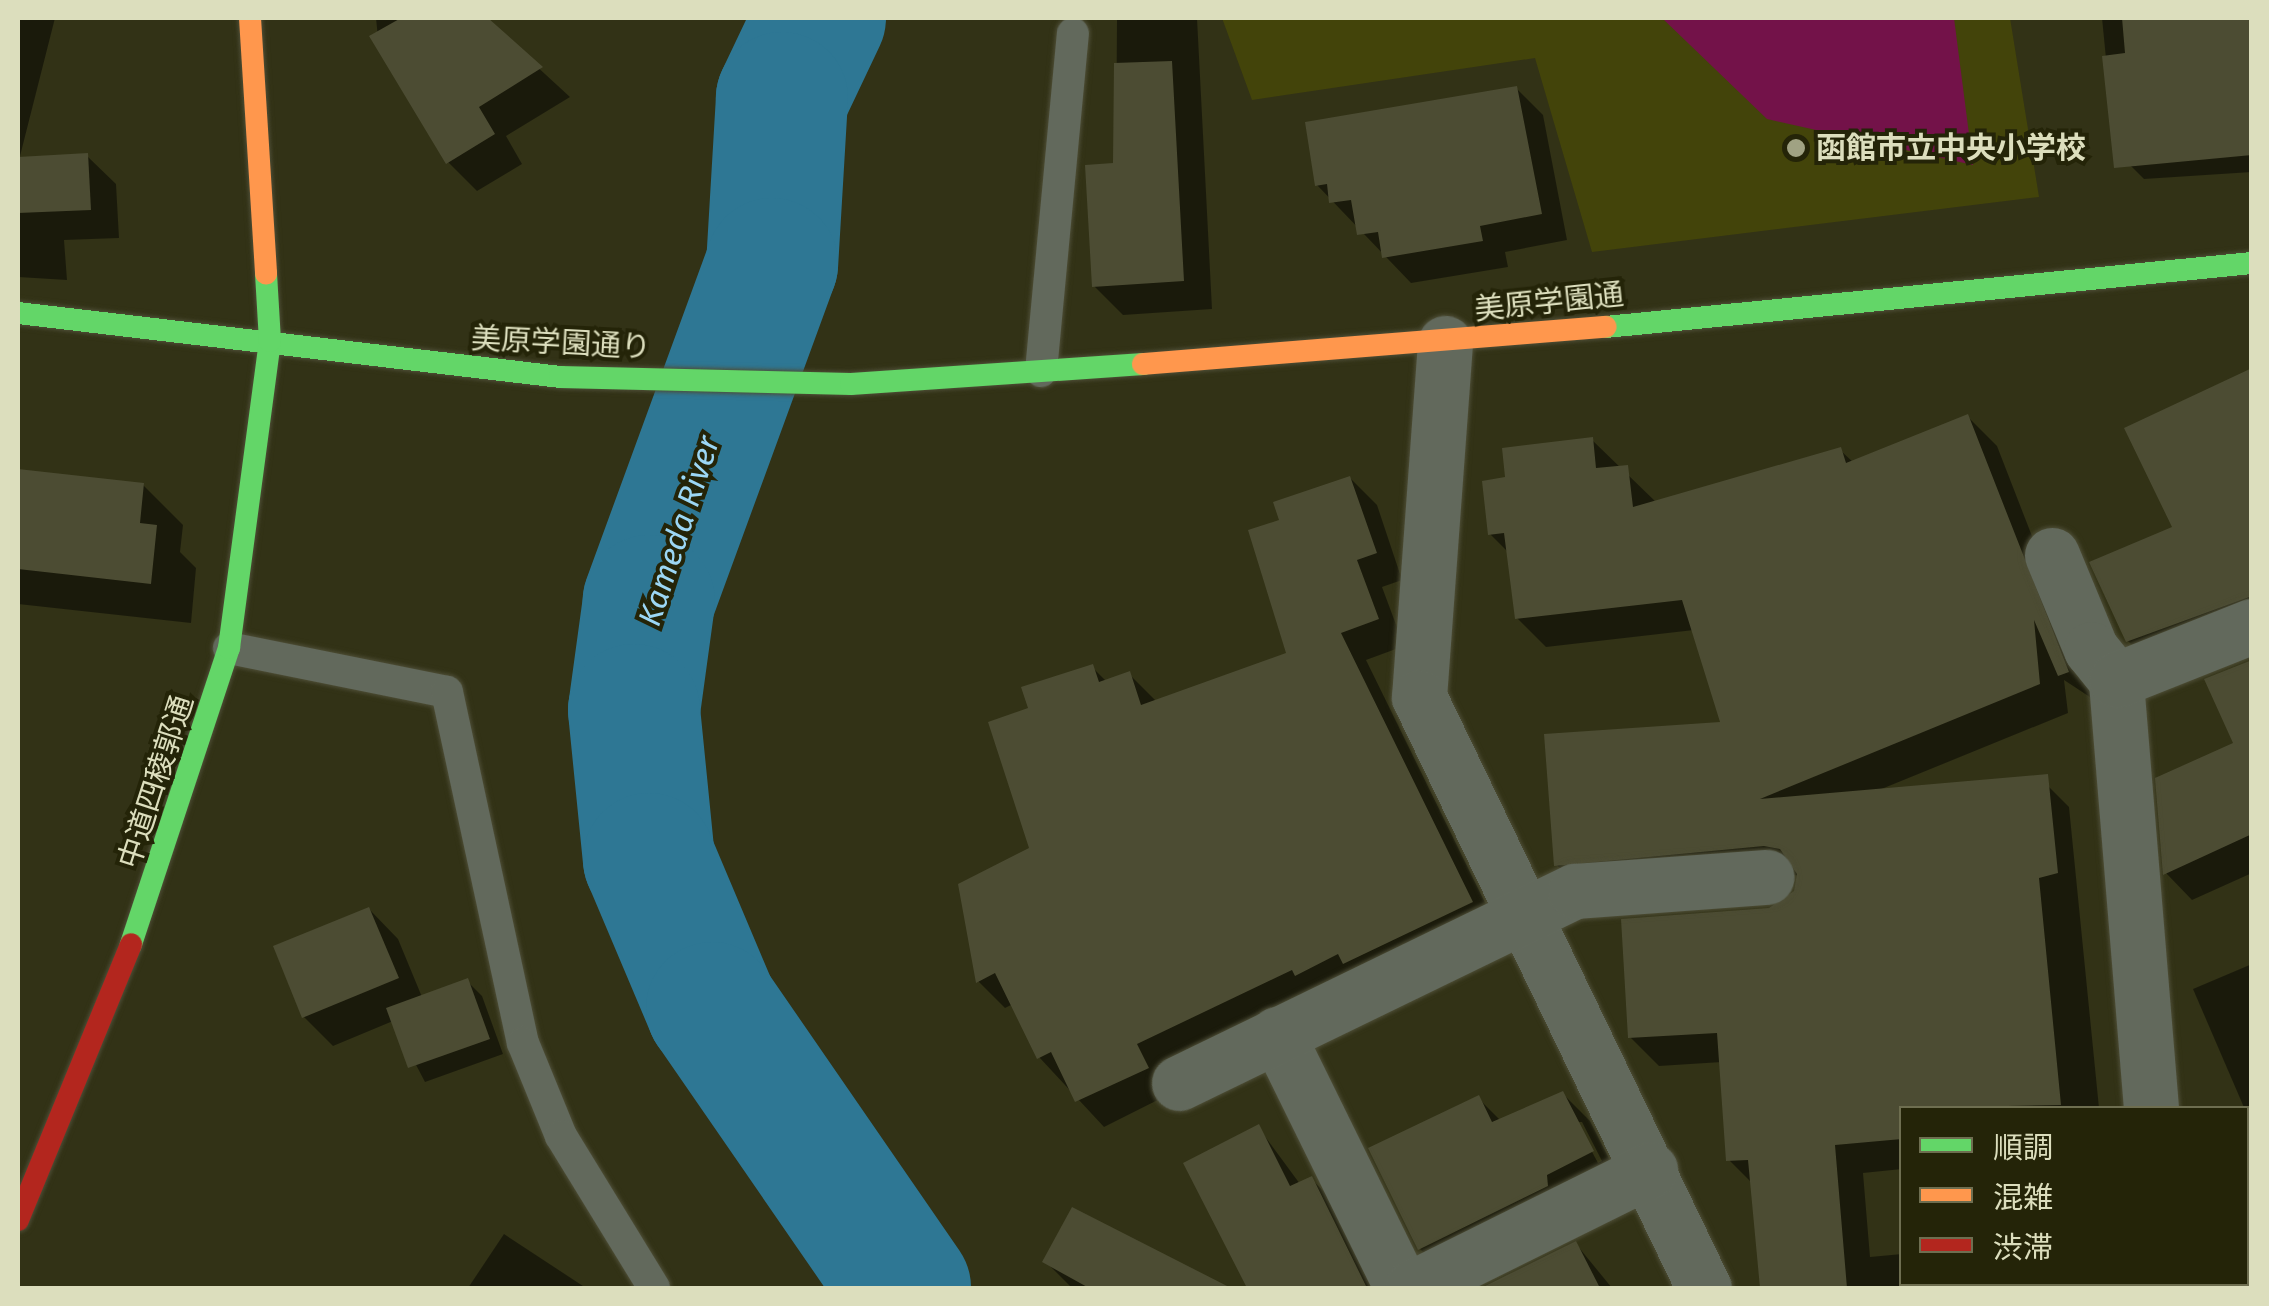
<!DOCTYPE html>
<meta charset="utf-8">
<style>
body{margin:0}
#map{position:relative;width:2269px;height:1306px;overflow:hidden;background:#323216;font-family:"Fira Sans","Noto Sans JP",sans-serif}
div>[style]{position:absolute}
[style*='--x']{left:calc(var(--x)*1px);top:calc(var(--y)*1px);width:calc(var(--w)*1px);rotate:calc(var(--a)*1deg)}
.built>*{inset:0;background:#43440a}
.green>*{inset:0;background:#731249}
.shadow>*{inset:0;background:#0007}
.river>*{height:132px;margin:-66px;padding:0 66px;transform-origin:66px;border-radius:66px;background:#2e7794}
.building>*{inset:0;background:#4c4c33}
.roads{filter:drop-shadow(0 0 2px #4e4e37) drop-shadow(0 0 2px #4e4e37)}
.lane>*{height:32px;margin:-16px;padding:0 16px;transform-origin:16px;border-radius:16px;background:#62695c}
.street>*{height:55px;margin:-27.5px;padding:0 27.5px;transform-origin:27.5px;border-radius:27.5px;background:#62695c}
.fast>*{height:22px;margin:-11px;padding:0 11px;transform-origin:11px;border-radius:11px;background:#63d668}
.slow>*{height:22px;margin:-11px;padding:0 11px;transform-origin:11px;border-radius:11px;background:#ff974d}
.jam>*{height:22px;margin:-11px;padding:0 11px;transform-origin:11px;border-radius:11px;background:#b3261e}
.dots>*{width:28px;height:28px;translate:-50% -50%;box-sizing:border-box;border:5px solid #242408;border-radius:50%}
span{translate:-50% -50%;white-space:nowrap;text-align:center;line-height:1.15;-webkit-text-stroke:8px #242408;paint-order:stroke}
.poi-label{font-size:30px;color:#dcdebd;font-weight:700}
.left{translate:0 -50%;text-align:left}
.street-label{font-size:30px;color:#dcdebd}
.water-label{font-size:32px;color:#9cd7f5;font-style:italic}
.frame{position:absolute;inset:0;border:20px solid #dcdebd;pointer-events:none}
.legend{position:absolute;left:1899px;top:1106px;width:350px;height:180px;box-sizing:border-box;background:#242408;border:2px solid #6e6e50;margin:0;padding:12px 18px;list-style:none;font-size:30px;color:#dcdebd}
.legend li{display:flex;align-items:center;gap:20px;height:50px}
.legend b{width:50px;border:2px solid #6e6e50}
</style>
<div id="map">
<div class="built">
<div style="clip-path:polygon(1222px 18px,2010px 18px,2039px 197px,1592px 252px,1535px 58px,1252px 100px)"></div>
</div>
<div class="green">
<div style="clip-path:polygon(1662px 18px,1954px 18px,1973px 165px,1767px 119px)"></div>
</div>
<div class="shadow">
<div style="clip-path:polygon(18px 18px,55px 18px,19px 160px,87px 156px,116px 184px,119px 238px,64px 240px,67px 280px,18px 277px)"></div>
<div style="clip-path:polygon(376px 18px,484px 18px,570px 97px,506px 136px,522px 164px,477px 191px,448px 162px,379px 48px)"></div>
<div style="clip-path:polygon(1117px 18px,1197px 18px,1212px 309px,1123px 315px,1094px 286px,1116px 166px)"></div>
<div style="clip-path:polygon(2102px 18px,2252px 18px,2252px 172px,2144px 179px,2115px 150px)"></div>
<div style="clip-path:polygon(1516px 88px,1543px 115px,1567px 240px,1505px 252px,1508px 267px,1411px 283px,1317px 185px)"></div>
<div style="clip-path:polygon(2252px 407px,2252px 634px,2157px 670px,2128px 641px)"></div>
<div style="clip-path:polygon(1968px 417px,1997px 446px,2096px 701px,2064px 680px,2068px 713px,1879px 790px,2040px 778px,2069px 807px,2099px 1108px,1902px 1108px,1902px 1169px,1863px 1173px,1870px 1257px,1902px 1254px,1902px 1284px,2104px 1288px,1762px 1288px,1753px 1184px,1729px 1160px,1722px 1062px,1659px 1066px,1630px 1037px,1796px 893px,1799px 875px,1585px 894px,1557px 865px,1724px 724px,1694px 630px,1546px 647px,1517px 618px,1509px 553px,1490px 534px,1508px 479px,1592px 440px,1657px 503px,1840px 450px,1854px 463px)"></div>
<div style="clip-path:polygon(18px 472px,143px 485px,183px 525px,180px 552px,196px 568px,191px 623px,18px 604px)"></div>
<div style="clip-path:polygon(1350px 478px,1377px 505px,1402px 580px,1382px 587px,1404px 646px,1366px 660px,1498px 929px,1104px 1127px,1039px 1057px,1013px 1004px,1005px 1008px,978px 981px,1032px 850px,1031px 709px,1092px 667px,1107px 682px,1129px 674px,1157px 702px,1289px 654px,1282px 522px)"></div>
<div style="clip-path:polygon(2252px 662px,2252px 873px,2192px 900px,2166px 873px,2236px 744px)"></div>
<div style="clip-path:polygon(369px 909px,398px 939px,422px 997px,467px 981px,482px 996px,503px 1054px,425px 1082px,393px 1021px,333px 1046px,304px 1017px)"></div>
<div style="clip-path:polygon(2252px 964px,2252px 1126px,2193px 989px)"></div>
<div style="clip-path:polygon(evenodd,1563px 1094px,1590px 1121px,1619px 1178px,1447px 1276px,1420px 1249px,1478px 1098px,1501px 1121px,1563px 1094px,1576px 1122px,1582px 1122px,1602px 1161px,1598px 1163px,1576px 1122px)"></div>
<div style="clip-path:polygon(1258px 1127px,1300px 1184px,1311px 1179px,1339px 1206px,1383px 1288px,1249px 1288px,1186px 1164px)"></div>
<div style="clip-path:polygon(2252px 1129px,2252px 1254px,2246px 1243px)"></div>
<div style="clip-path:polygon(1073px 1210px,1225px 1288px,1072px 1288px,1046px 1262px)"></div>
<div style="clip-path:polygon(504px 1234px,586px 1288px,468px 1288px)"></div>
<div style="clip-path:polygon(1576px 1244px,1612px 1288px,1487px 1288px)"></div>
<div style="clip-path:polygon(2252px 1262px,2252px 1288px,2245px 1288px,2246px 1264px)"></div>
</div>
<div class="river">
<div style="--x:820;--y:18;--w:89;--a:115.4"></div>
<div style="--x:782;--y:98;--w:166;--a:93.4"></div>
<div style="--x:772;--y:264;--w:359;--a:110.1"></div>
<div style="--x:649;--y:601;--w:110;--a:97.8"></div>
<div style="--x:634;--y:710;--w:150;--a:84.3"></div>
<div style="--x:649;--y:859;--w:162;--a:67.1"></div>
<div style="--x:712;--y:1008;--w:340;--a:55.4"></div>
</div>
<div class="building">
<div style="clip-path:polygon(401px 18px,488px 18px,543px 67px,479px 107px,495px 134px,446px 164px,369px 36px)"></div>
<div style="clip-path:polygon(2122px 18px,2252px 18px,2252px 155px,2114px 168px,2102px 56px,2125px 53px)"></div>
<div style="clip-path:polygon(1172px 61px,1184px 281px,1092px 287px,1085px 165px,1113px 163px,1114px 63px)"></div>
<div style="clip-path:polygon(1517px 86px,1542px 214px,1480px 226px,1483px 241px,1382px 258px,1378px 232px,1357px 235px,1351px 200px,1329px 203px,1327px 184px,1315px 186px,1305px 122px)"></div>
<div style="clip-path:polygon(88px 153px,91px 210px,18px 213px,18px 157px)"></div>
<div style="clip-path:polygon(2252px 368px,2252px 596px,2126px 642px,2089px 562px,2172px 527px,2124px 428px)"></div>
<div style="clip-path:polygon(1968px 414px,2069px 672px,2058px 676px,2034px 620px,2040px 684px,1760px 799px,2048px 774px,2058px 873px,2039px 878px,2061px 1105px,1902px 1108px,1902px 1139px,1835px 1145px,1847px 1288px,1760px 1288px,1748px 1160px,1726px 1161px,1717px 1033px,1628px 1038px,1621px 919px,1769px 908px,1794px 891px,1797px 874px,1780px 849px,1764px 846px,1554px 866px,1544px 734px,1720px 722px,1682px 600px,1515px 619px,1504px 533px,1488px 535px,1482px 481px,1505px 477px,1502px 448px,1593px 437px,1596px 468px,1628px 465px,1633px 507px,1841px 447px,1846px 463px)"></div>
<div style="clip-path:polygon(18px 469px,144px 483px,140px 523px,157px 525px,151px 584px,18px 569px)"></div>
<div style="clip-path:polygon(1350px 476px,1377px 553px,1357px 560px,1379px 619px,1341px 633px,1473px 902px,1343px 964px,1338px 954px,1295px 976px,1292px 970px,1137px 1044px,1149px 1068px,1075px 1102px,1051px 1052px,1037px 1059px,995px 973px,976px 983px,958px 884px,1029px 848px,988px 722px,1028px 708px,1021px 687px,1093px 664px,1099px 682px,1130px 671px,1141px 705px,1286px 653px,1248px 530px,1279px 520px,1273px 502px)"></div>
<div style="clip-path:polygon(2252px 660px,2252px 834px,2163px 875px,2155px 778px,2233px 743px,2204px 679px)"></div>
<div style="clip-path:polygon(369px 907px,399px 978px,302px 1018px,273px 946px)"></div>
<div style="clip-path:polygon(468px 978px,490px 1039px,408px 1068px,386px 1008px)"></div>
<div style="clip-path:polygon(1563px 1091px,1594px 1151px,1547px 1175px,1548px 1186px,1418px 1250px,1368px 1148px,1479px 1095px,1492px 1122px)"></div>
<div style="clip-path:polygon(1259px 1124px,1290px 1186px,1312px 1176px,1367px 1288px,1247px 1288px,1183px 1163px)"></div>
<div style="clip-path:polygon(1072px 1207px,1231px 1288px,1089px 1288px,1042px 1262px)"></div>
<div style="clip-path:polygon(1576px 1241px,1600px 1288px,1481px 1288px)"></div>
</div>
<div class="roads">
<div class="lane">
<div style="--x:1041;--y:371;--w:339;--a:-84.6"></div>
<div style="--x:229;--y:648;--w:222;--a:11.4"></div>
<div style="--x:447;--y:692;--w:359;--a:77.8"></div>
<div style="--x:523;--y:1043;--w:100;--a:67.8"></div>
<div style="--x:561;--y:1136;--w:178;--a:58.5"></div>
</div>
<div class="street">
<div style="--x:1445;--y:343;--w:355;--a:94.2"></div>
<div style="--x:1419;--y:697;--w:656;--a:64.26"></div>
<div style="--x:2052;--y:555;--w:102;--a:67.5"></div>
<div style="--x:2091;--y:649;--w:40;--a:51"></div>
<div style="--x:1277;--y:1034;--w:283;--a:63.8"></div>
<div style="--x:1179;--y:1083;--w:440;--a:-25.9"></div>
<div style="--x:1575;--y:891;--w:192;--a:-4.2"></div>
<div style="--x:2151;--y:1108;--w:429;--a:-94.7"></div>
<div style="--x:2116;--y:680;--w:146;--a:-21.7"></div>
<div style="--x:2165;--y:1284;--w:4;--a:90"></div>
<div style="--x:1412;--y:1288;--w:266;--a:-26.4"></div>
</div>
<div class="fast">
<div style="--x:18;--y:313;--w:546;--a:6.73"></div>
<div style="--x:560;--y:377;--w:291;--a:1.4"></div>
<div style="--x:851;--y:384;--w:293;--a:-3.9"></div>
<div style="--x:1606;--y:327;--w:649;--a:-5.66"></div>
<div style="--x:131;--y:944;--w:312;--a:-71.7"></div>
<div style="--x:229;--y:648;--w:310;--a:-82.4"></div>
<div style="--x:270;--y:341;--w:68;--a:-93.4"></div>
</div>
<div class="slow">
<div style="--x:250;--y:18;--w:256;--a:86.4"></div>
<div style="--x:1143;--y:364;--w:464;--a:-4.6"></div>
</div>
<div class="jam">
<div style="--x:18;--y:1220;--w:298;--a:-67.7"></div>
</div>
</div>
<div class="dots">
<div style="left:1796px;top:148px;background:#a0a283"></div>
</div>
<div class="poi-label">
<span class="left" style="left:1816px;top:148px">函館市立中央小学校</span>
</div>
<div class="street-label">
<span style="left:1549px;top:302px;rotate:-6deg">美原学園通</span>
<span style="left:561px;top:343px;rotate:3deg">美原学園通り</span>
<span style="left:156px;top:782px;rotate:-72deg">中道四稜郭通</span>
</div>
<div class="water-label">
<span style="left:679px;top:531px;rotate:-72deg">Kameda River</span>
</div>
<div class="frame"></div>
<ul class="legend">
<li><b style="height:12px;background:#63d668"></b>順調</li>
<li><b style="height:12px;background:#ff974d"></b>混雑</li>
<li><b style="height:12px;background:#b3261e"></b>渋滞</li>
</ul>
</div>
